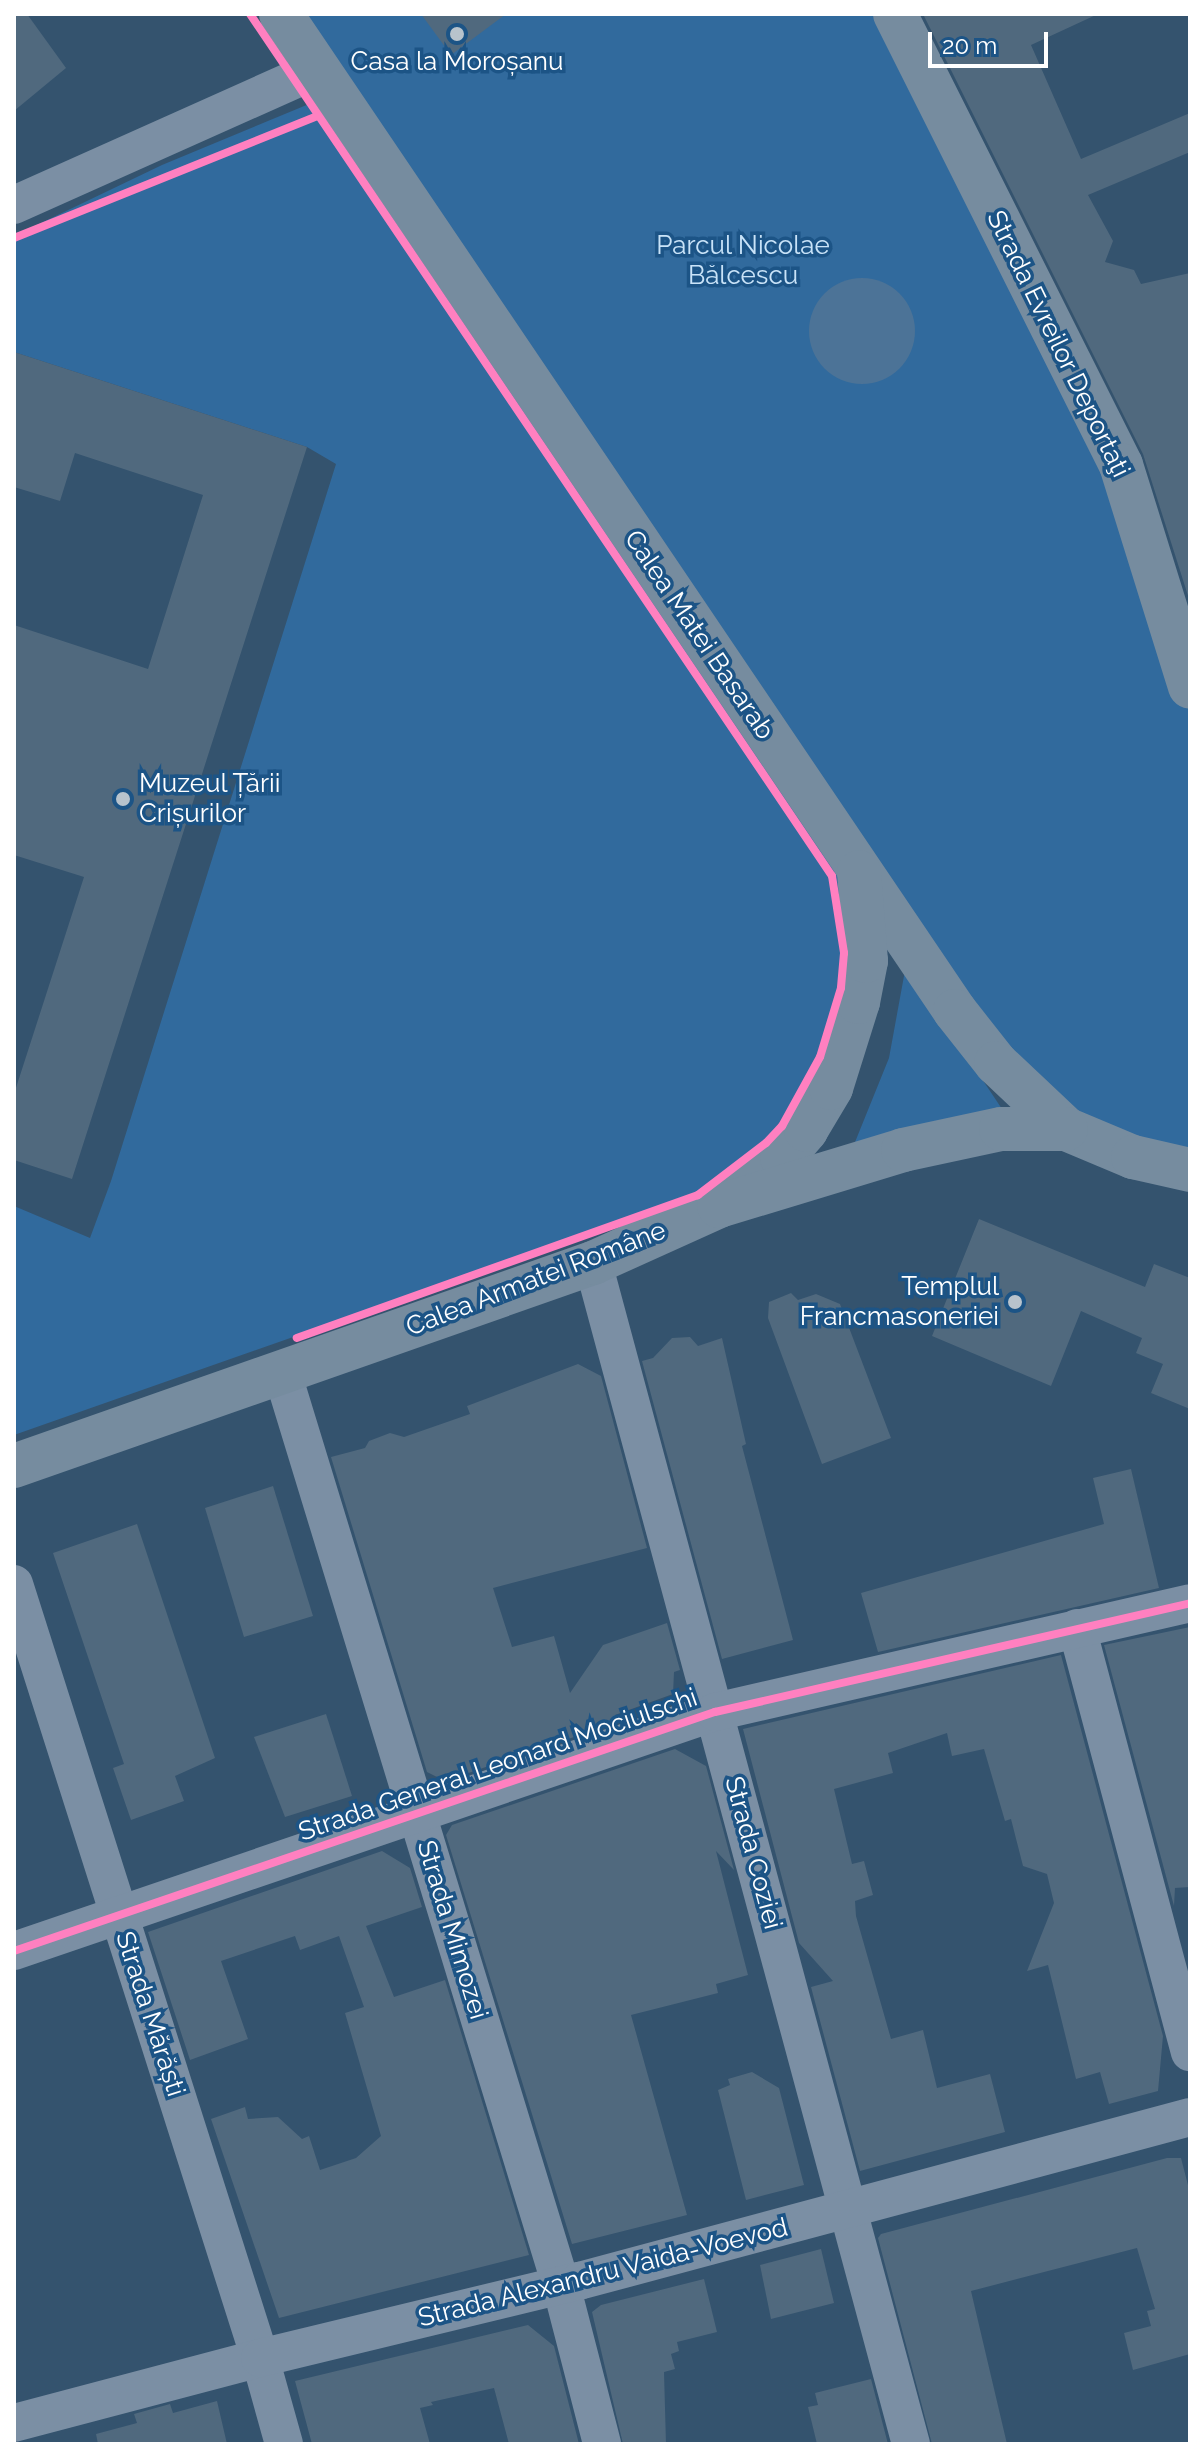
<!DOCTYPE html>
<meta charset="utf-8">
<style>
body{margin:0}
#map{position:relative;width:1204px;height:2458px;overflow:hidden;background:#34536e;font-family:Raleway,sans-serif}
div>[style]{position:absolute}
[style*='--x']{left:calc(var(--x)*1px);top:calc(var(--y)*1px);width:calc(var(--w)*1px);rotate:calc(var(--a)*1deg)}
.green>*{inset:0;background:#316a9d}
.water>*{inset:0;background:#4c7397}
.round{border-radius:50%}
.building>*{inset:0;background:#50697e}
.street>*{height:38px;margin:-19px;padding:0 19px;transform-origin:19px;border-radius:19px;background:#7b8fa4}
.secondary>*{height:44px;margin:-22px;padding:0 22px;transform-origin:22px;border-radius:22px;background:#768c9f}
.cycleway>*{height:8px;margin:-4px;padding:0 4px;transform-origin:4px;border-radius:4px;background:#ff80c0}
.dots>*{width:22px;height:22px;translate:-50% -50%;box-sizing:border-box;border:4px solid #1c5486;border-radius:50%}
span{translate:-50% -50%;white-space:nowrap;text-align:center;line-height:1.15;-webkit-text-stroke:7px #1c5486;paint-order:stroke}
.poi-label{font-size:26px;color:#fff}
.left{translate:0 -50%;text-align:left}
.right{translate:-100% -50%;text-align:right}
.park-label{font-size:26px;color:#c9e3f8}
.street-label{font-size:26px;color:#fff}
.frame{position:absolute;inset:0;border:16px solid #fff;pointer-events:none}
.scale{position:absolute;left:928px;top:32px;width:120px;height:36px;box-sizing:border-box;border:4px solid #fff;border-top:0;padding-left:10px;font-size:24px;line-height:28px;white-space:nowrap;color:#fff;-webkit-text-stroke:6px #1c5486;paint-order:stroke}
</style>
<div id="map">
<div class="green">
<div style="clip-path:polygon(281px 14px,895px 14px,1121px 465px,1190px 686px,1190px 1170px,1066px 1129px,859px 871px,843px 1079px,799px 1097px,782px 1126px,766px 1143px,698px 1195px,14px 1435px,14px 1206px,90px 1238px,111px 1181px,336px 464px,307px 447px,14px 352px,14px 236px,162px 165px,309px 104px,316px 70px)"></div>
<div style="clip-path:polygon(906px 965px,1004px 1112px,849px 1157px,889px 1058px)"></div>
</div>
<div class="water">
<div class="round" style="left:809px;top:278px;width:106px;height:106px"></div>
</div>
<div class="building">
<div style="clip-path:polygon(14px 14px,27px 14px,66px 68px,14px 111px)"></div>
<div style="clip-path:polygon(421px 14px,506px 14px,451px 55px)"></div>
<div style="clip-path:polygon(923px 14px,1098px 14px,1031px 45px,1081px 159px,1190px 113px,1190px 152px,1088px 195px,1113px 241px,1105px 262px,1134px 270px,1141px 284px,1190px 273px,1190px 602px,1143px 454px)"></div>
<div style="clip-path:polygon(14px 352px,307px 447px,72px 1179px,14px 1160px,14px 1094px,84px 877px,14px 855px,14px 625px,148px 669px,203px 495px,75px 453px,60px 501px,14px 487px)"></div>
<div style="clip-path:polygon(979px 1219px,1145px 1287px,1154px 1264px,1190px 1278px,1190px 1409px,1151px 1393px,1163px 1364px,1136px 1353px,1142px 1338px,1081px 1311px,1051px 1386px,932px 1336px)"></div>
<div style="clip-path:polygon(791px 1293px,798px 1300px,816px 1294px,840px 1304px,891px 1438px,822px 1464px,768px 1318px,769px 1302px)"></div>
<div style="clip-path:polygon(690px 1337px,698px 1346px,722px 1338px,746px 1444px,742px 1446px,793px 1640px,722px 1659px,642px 1361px,653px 1358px,672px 1338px)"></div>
<div style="clip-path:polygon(578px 1364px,601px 1376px,647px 1548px,493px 1588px,512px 1647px,554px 1636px,570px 1693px,603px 1645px,667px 1623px,680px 1670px,674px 1672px,673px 1694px,615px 1715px,624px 1720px,445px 1781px,427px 1772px,331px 1457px,365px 1448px,369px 1441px,390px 1433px,404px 1437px,470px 1414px,467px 1406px)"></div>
<div style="clip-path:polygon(1131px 1469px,1159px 1588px,878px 1652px,861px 1593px,1104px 1524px,1093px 1478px)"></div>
<div style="clip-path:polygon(273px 1486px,313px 1616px,244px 1637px,205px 1508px)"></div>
<div style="clip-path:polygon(137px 1524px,215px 1758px,175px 1776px,184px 1801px,131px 1820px,113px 1768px,124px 1764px,53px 1553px)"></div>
<div style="clip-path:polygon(1190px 1627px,1190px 1887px,1175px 1888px,1174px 1906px,1104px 1645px)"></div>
<div style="clip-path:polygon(1061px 1655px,1163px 2036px,1158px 2091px,1109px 2104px,1100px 2072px,1076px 2079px,1048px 1965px,1027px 1971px,1054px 1903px,1047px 1874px,1023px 1866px,1011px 1819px,1005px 1821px,984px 1749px,952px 1756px,947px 1733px,888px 1753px,893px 1773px,834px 1789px,852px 1864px,864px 1861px,873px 1895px,855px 1901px,856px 1916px,891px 2039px,923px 2030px,937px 2088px,990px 2074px,1005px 2132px,860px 2171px,811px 1987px,833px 1981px,799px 1943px,743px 1729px)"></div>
<div style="clip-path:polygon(326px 1714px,352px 1796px,285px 1817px,254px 1737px)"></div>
<div style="clip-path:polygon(675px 1749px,706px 1766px,734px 1870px,716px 1851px,748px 1975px,716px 1984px,718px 1993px,631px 2015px,687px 2215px,572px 2244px,446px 1835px,452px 1825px)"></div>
<div style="clip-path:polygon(382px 1851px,410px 1868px,422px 1907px,366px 1926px,394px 1997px,445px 1980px,529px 2255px,279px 2318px,211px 2119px,245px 2107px,248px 2119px,278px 2117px,302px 2139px,309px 2136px,320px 2170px,356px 2158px,381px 2136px,345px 2013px,364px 2007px,339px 1936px,300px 1950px,295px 1936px,221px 1961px,248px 2039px,190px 2060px,148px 1932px)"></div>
<div style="clip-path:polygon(752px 2072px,779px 2088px,804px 2185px,746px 2200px,718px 2090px,730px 2085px,728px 2079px)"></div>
<div style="clip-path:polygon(1167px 2158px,1181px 2158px,1190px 2193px,1190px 2354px,1133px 2370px,1124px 2333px,1151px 2326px,1147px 2311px,1155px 2309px,1137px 2248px,971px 2291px,1007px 2444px,932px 2444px,878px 2238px,881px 2234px)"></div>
<div style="clip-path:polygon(821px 2249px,834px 2303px,771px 2319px,760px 2265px)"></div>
<div style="clip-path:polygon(704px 2279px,717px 2332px,677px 2342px,679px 2351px,671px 2354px,675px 2369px,664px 2372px,666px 2444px,623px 2444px,592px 2312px,601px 2305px)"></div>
<div style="clip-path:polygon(528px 2325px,554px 2346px,579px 2444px,509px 2444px,494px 2388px,431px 2402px,433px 2405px,420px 2408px,430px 2444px,312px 2444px,295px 2381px)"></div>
<div style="clip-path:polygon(871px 2379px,888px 2444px,817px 2444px,808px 2407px,818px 2405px,815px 2393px)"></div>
<div style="clip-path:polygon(217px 2401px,227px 2444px,98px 2444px,96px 2434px,137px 2423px,134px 2414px,170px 2404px,173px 2413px)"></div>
</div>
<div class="street">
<div style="--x:14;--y:205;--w:331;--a:-24.1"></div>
<div style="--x:593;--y:1263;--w:1223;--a:74.93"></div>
<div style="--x:282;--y:1372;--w:955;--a:73.01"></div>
<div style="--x:561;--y:2285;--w:164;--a:75.5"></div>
<div style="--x:14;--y:1584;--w:812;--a:72.37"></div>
<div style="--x:260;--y:2358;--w:89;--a:74.4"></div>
<div style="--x:1077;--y:1628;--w:439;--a:75.1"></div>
<div style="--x:14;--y:1951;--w:741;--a:-18.83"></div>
<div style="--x:715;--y:1712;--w:487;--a:-12.9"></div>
<div style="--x:14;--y:2423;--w:254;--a:-14.8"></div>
<div style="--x:260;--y:2358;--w:328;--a:-13.6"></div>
<div style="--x:579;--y:2281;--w:633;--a:-15.02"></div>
</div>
<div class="secondary">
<div style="--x:281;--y:14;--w:1203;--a:55.94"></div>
<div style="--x:955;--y:1011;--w:66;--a:51.7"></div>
<div style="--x:996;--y:1063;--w:96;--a:43.3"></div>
<div style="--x:1066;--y:1129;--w:73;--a:22.7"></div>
<div style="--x:1133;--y:1157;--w:58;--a:12.8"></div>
<div style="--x:895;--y:14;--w:504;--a:63.38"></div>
<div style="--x:1121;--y:465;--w:232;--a:72.7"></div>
<div style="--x:741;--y:1189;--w:51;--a:-37.1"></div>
<div style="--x:782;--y:1158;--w:37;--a:-49"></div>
<div style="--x:806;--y:1130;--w:49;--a:-59.2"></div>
<div style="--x:831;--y:1088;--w:90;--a:-72.6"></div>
<div style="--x:858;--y:1002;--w:42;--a:-79"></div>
<div style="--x:866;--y:961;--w:89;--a:-94.5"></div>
<div style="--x:14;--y:1466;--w:614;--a:-19.32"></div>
<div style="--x:593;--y:1263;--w:138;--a:-24.3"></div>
<div style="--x:719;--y:1206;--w:192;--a:-16.9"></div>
<div style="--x:903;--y:1150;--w:100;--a:-12.1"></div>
<div style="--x:1001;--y:1129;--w:65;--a:0"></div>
</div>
<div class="cycleway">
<div style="--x:250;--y:14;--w:1040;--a:55.97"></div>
<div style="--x:832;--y:876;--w:78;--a:81.1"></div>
<div style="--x:844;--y:953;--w:35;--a:95"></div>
<div style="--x:841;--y:988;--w:72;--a:106.9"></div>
<div style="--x:820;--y:1057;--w:79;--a:118.8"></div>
<div style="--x:782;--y:1126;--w:23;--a:133"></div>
<div style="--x:766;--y:1143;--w:86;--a:142.6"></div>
<div style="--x:698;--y:1195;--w:426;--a:160.4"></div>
<div style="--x:14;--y:238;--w:327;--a:-21.9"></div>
<div style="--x:14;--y:1951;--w:741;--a:-18.83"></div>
<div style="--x:715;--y:1712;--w:487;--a:-12.9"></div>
</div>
<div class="dots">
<div style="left:457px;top:34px;background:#b8c3cc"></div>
<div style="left:123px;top:799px;background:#b8c3cc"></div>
<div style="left:1015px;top:1302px;background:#b8c3cc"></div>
</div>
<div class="poi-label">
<span style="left:457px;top:62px">Casa la Moroșanu</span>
<span class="left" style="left:139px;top:799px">Muzeul Țării<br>Crișurilor</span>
<span class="right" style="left:999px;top:1302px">Templul<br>Francmasoneriei</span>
</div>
<div class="park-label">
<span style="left:743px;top:261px">Parcul Nicolae<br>Bălcescu</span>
</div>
<div class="street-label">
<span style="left:1058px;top:344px;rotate:64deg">Strada Evreilor Deportaţi</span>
<span style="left:699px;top:635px;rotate:56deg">Calea Matei Basarab</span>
<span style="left:536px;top:1279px;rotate:-21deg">Calea Armatei Române</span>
<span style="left:498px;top:1765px;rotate:-19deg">Strada General Leonard Mociulschi</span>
<span style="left:753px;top:1853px;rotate:75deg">Strada Coziei</span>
<span style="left:452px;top:1930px;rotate:73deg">Strada Mimozei</span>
<span style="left:150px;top:2014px;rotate:72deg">Strada Mărăști</span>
<span style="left:603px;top:2273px;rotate:-14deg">Strada Alexandru Vaida-Voevod</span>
</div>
<div class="frame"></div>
<div class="scale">20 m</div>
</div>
